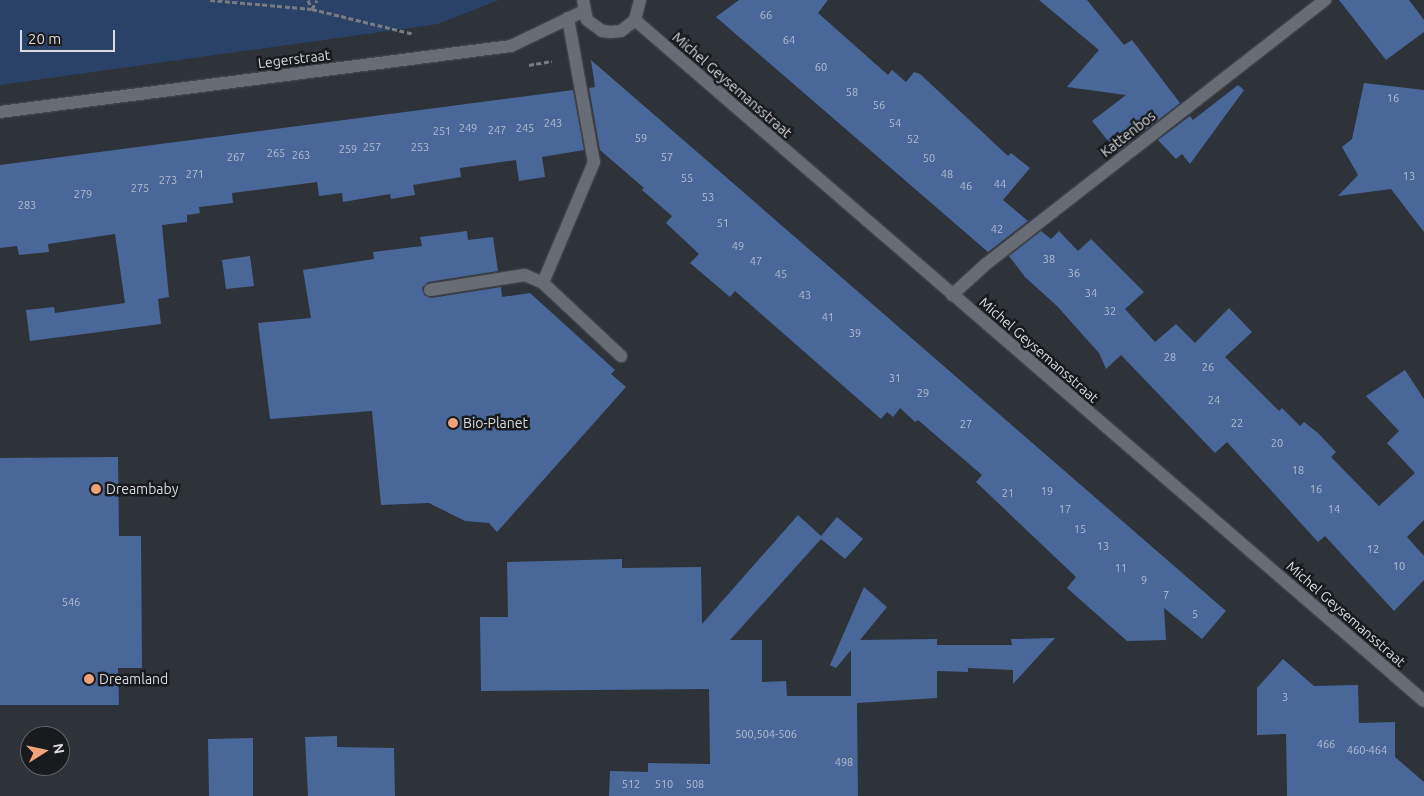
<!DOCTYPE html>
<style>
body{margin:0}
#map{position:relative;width:1424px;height:796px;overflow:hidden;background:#2e3239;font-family:Ubuntu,sans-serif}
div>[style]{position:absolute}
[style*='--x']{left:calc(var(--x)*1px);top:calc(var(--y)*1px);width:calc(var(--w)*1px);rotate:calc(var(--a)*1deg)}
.green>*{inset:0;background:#2a4268}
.building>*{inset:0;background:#496899}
.path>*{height:3px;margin-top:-1.5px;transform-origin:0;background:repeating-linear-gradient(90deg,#787b81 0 5px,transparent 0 7.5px)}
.roads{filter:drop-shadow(0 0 1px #4d5056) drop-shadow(0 0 1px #4d5056)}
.minor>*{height:12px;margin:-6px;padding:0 6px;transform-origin:6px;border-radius:6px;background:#686d75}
.dots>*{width:14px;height:14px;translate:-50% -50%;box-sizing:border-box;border:2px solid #181a1d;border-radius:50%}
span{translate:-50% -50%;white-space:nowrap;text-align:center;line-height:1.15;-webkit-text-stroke:5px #181a1d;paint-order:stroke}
.number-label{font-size:11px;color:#b5bece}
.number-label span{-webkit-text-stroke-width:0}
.street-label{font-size:14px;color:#d9dbe0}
.poi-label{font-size:14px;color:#d9dbe0}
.left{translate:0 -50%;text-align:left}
.north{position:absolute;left:20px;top:726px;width:50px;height:50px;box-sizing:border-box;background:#181a1d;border:1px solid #65676b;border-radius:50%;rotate:80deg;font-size:14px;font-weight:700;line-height:20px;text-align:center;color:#d9dbe0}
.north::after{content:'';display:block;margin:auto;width:18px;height:22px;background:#f0a278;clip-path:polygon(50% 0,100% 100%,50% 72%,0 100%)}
.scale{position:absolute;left:20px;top:30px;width:95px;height:22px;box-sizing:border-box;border:2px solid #d9dbe0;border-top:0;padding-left:6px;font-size:15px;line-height:18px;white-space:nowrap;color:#d9dbe0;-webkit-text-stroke:4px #181a1d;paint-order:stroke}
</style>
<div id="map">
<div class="green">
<div style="clip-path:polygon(0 0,499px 0,438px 24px,0 85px)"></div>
</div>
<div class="building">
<div style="clip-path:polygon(739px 0,828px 0,818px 13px,888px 75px,892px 70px,906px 82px,914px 72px,920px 74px,1008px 156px,1011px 153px,1030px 168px,1003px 200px,1028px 221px,988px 252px,716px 17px)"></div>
<div style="clip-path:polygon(1039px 0,1087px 0,1124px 45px,1132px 40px,1180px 103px,1117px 152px,1092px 121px,1126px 95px,1067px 87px,1099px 50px)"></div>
<div style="clip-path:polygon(1339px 0,1409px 0,1424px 20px,1424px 32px,1386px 60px)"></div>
<div style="clip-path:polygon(591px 60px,1226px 611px,1202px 639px,1164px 608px,1166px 640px,1127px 641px,1067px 588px,1076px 577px,976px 482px,982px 475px,918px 420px,915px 422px,900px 408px,893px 417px,887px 412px,881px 419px,735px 291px,730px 297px,690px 263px,699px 254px,666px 223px,672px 216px,642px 190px,644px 188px,600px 150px,589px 88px,595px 87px)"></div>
<div style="clip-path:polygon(1364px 83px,1424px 90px,1424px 232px,1391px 189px,1338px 196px,1358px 175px,1342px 147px,1352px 139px)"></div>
<div style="clip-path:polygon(1238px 85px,1244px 90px,1190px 164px,1182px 154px,1176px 159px,1158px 140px,1190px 116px,1193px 120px)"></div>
<div style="clip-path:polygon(573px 90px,584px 150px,542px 157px,545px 177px,519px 181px,516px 160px,460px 168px,461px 177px,413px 185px,415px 195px,391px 199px,390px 194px,343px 202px,342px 193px,319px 196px,317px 182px,232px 193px,233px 203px,199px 207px,200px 213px,187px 215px,187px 222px,162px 225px,169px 297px,158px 299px,161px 324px,30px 341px,26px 310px,54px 307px,55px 313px,125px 303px,115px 234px,48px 244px,49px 252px,19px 255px,17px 246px,0 248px,0 165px)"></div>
<div style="clip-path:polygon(467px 231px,468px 240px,493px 237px,498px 271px,428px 282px,422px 288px,424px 295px,431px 298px,501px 287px,502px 297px,530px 293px,615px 370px,611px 374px,626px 387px,497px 532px,489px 523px,465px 521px,429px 503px,381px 505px,372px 411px,270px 419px,258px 323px,311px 318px,303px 270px,374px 259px,373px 252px,422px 246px,420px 237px)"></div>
<div style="clip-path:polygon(1041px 231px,1051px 239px,1059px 231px,1078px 251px,1091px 239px,1144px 292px,1125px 309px,1155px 342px,1176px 324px,1195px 343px,1229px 308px,1252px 332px,1225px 357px,1279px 411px,1282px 408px,1300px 426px,1304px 422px,1318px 433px,1336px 452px,1331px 457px,1379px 506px,1415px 473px,1387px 443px,1399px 431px,1366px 396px,1405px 370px,1424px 399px,1424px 520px,1407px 537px,1424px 556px,1424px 580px,1394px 611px,1325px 536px,1318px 542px,1227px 442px,1215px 453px,1121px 355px,1106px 369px,1099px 353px,1057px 306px,1025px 277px,1009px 256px)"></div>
<div style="clip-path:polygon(250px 256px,254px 286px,226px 289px,222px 260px)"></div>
<div style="clip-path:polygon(118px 457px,119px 536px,141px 536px,142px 668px,118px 668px,119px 705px,0 705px,0 458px)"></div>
<div style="clip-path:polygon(798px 515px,821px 536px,837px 517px,863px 539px,845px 559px,821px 539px,730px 640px,762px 640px,762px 682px,786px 681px,787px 696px,851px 696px,851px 650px,836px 668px,830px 665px,864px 587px,887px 607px,860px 640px,937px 639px,937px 645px,1012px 645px,1011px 639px,1055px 638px,1013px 684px,1013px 670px,968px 668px,968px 672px,937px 671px,937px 698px,857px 703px,858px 796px,609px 796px,610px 771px,648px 772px,648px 763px,710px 764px,709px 689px,481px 691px,480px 617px,508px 617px,507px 562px,622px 559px,622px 568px,701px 567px,702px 624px)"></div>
<div style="clip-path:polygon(1283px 659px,1314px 686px,1358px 685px,1359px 723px,1395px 722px,1395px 757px,1424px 782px,1424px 796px,1287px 796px,1286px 734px,1257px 735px,1257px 688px)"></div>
<div style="clip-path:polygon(337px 736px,337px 747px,394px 748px,395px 796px,308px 796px,305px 737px)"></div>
<div style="clip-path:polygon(253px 738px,253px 796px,209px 796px,208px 739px)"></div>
</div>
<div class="path">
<div style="--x:210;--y:0;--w:102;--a:5"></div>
<div style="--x:312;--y:9;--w:105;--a:13.8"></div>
<div style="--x:308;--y:0;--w:10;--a:66"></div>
<div style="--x:312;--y:9;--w:10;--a:-61"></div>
<div style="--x:529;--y:65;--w:23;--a:-10"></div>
</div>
<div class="roads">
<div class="minor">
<div style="--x:583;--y:0;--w:20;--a:79"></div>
<div style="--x:587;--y:20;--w:19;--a:36"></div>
<div style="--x:602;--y:31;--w:9;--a:6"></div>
<div style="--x:611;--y:32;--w:10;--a:-6"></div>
<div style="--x:621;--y:31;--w:18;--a:-38"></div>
<div style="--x:635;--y:20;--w:21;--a:-76"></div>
<div style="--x:568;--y:18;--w:146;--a:79.8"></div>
<div style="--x:594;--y:162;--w:131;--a:112.9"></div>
<div style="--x:543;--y:283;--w:107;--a:43.1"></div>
<div style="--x:635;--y:20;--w:1042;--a:40.8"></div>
<div style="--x:0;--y:112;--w:515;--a:-7.36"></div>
<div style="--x:511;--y:46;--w:81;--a:-25.6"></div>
<div style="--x:430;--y:290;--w:96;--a:-9"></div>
<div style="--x:525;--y:275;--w:20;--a:24"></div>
<div style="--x:952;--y:295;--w:46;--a:-42.4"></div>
<div style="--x:986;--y:264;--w:430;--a:-37.9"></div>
</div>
</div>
<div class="dots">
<div style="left:453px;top:423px;background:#f0a278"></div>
<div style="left:96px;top:489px;background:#f0a278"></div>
<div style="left:89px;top:679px;background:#f0a278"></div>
</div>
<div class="number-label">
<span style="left:766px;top:15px">66</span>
<span style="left:789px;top:40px">64</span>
<span style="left:821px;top:67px">60</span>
<span style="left:852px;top:92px">58</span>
<span style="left:1393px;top:98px">16</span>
<span style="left:879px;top:105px">56</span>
<span style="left:553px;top:123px">243</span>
<span style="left:895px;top:123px">54</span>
<span style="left:468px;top:128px">249</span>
<span style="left:525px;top:128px">245</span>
<span style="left:497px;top:130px">247</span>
<span style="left:442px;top:131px">251</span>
<span style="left:641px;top:138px">59</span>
<span style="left:913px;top:139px">52</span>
<span style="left:372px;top:147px">257</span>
<span style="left:420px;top:147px">253</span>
<span style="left:348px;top:149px">259</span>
<span style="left:276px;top:153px">265</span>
<span style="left:301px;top:155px">263</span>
<span style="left:236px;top:157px">267</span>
<span style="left:667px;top:157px">57</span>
<span style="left:929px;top:158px">50</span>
<span style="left:195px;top:174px">271</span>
<span style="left:947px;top:174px">48</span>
<span style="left:1409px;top:176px">13</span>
<span style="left:687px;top:178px">55</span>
<span style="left:168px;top:180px">273</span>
<span style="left:1000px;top:184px">44</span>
<span style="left:966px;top:186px">46</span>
<span style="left:140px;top:188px">275</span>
<span style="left:83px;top:194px">279</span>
<span style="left:708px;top:197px">53</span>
<span style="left:27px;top:205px">283</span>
<span style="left:723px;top:223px">51</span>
<span style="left:997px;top:229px">42</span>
<span style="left:738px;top:246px">49</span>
<span style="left:1049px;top:259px">38</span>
<span style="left:756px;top:261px">47</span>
<span style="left:1074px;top:273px">36</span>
<span style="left:781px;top:274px">45</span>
<span style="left:1091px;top:293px">34</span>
<span style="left:805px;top:295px">43</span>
<span style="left:1110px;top:311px">32</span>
<span style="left:828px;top:317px">41</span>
<span style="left:855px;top:333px">39</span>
<span style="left:1170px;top:357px">28</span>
<span style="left:1208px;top:367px">26</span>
<span style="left:895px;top:378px">31</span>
<span style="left:923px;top:393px">29</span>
<span style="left:1214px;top:400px">24</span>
<span style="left:1237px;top:423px">22</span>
<span style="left:966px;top:424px">27</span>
<span style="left:1277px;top:443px">20</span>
<span style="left:1298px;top:470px">18</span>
<span style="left:1316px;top:489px">16</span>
<span style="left:1047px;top:491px">19</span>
<span style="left:1008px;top:493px">21</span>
<span style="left:1065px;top:509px">17</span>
<span style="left:1334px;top:509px">14</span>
<span style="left:1080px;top:529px">15</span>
<span style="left:1103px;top:546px">13</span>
<span style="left:1373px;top:549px">12</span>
<span style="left:1399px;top:566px">10</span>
<span style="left:1121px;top:568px">11</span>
<span style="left:1144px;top:580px">9</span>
<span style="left:1166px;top:595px">7</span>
<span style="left:71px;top:602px">546</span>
<span style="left:1195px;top:614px">5</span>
<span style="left:1285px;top:697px">3</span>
<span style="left:766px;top:734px">500,504-506</span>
<span style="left:1326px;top:744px">466</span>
<span style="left:1367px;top:750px">460-464</span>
<span style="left:844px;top:762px">498</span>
<span style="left:631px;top:784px">512</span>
<span style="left:664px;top:784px">510</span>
<span style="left:695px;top:784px">508</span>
</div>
<div class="street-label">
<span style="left:294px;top:59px;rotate:-7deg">Legerstraat</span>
<span style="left:732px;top:85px;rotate:41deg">Michel Geysemansstraat</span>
<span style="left:1128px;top:134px;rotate:-38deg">Kattenbos</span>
<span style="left:1039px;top:350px;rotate:41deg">Michel Geysemansstraat</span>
<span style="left:1346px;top:614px;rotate:41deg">Michel Geysemansstraat</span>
</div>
<div class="poi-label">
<span class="left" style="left:463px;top:423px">Bio-Planet</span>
<span class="left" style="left:106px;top:489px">Dreambaby</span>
<span class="left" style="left:99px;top:679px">Dreamland</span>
</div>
<div class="north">N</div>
<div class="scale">20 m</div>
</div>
